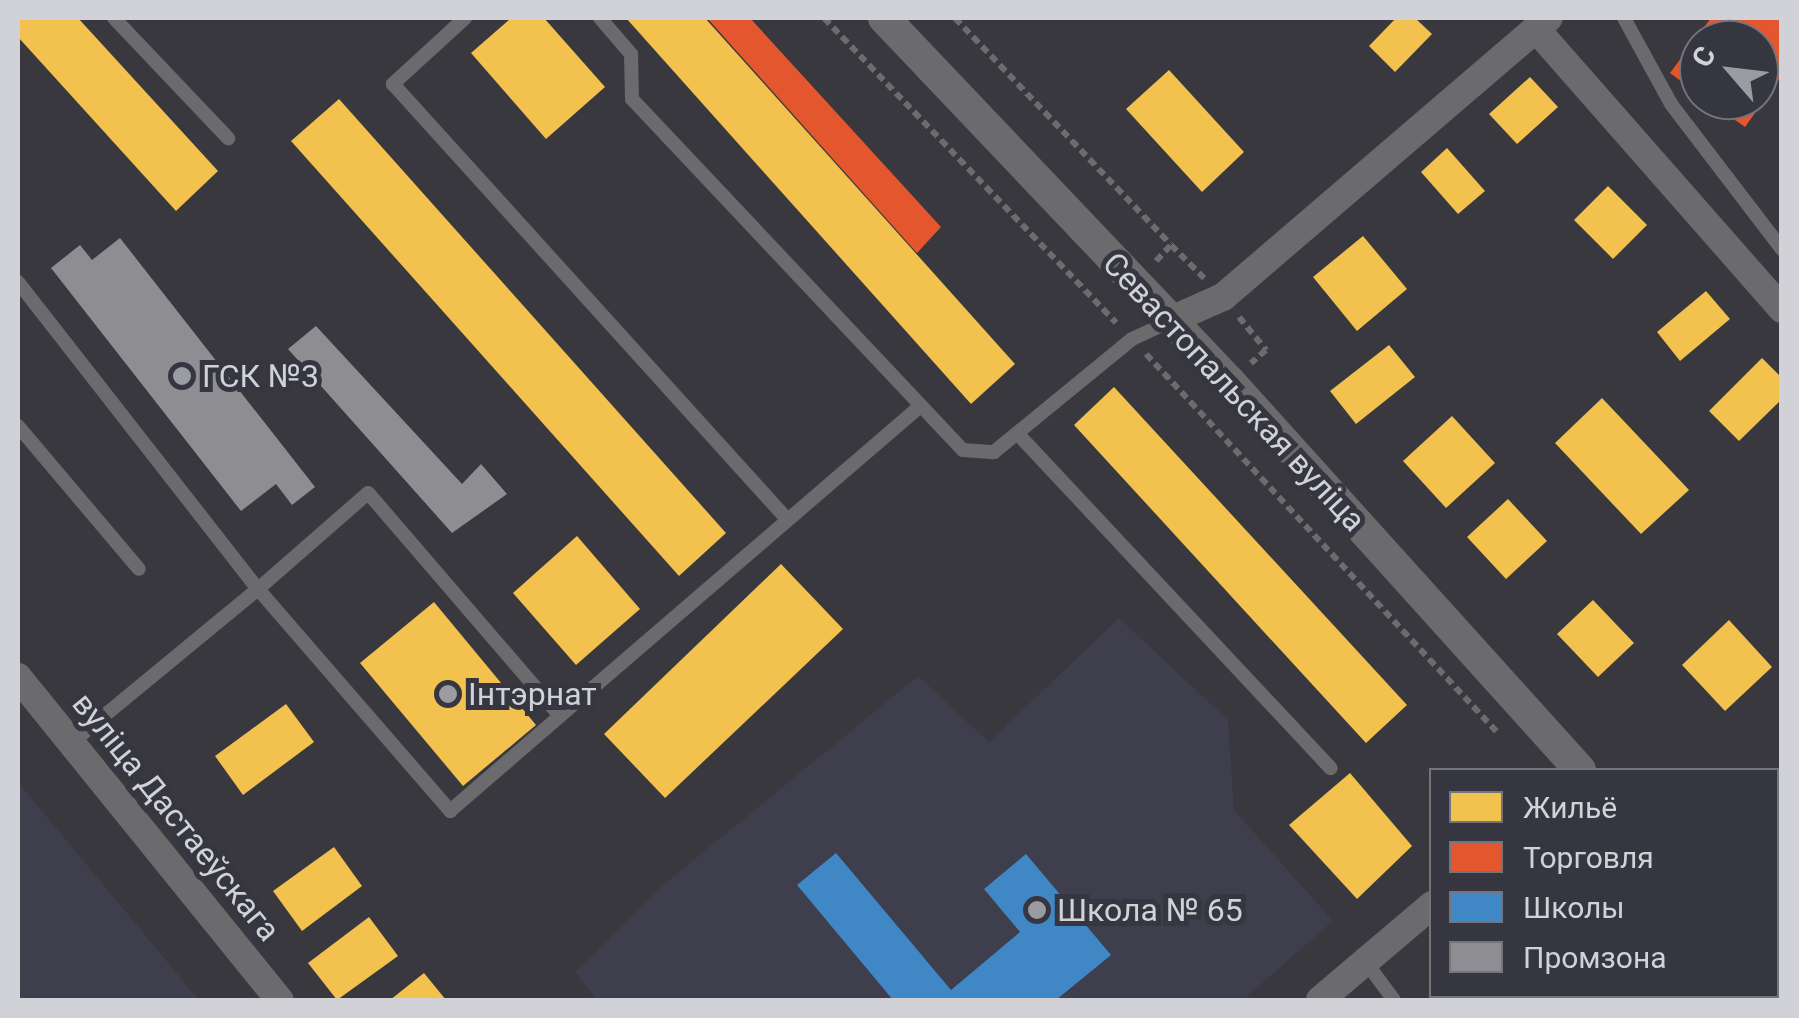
<!DOCTYPE html>
<meta charset="utf-8">
<style>
body{margin:0}
#map{position:relative;width:1799px;height:1018px;overflow:hidden;background:#38383e;font-family:Roboto,sans-serif}
div>[style]{position:absolute}
[style*='--x']{left:calc(var(--x)*1px);top:calc(var(--y)*1px);width:calc(var(--w)*1px);rotate:calc(var(--a)*1deg)}
.built>*{inset:0;background:#3e3e4d}
.homes>*{inset:0;background:#f2c14e}
.shops>*{inset:0;background:#e4572e}
.schools>*{inset:0;background:#3f88c5}
.industry>*{inset:0;background:#8d8d92}
.path>*{height:6px;margin-top:-3px;transform-origin:0;background:repeating-linear-gradient(90deg,#6c6c6f 0 8px,transparent 0 13px)}
.service>*{height:14px;margin:-7px;padding:0 7px;transform-origin:7px;border-radius:7px;background:#6b6b6e}
.minor>*{height:28px;margin:-14px;padding:0 14px;transform-origin:14px;border-radius:14px;background:#6b6b6e}
.tertiary>*{height:32px;margin:-16px;padding:0 16px;transform-origin:16px;border-radius:16px;background:#6b6b6e}
.dots>*{width:28px;height:28px;translate:-50% -50%;box-sizing:border-box;border:5px solid #363640;border-radius:50%}
span{translate:-50% -50%;white-space:nowrap;text-align:center;line-height:1.15;-webkit-text-stroke:10px #363640;paint-order:stroke}
.poi-label{font-size:32px;color:#d1d1d8}
.left{translate:0 -50%;text-align:left}
.street-label{font-size:32px;color:#d1d1d8}
.frame{position:absolute;inset:0;border:20px solid #d1d1d8;pointer-events:none}
.legend{position:absolute;left:1429px;top:768px;width:350px;height:230px;box-sizing:border-box;background:#363640;border:2px solid #74747d;margin:0;padding:12px 18px;list-style:none;font-size:30px;color:#d1d1d8}
.legend li{display:flex;align-items:center;gap:20px;height:50px}
.legend b{width:50px;border:2px solid #74747d}
.north{position:absolute;left:1679px;top:20px;width:100px;height:100px;box-sizing:border-box;background:#363640;border:2px solid #74747d;border-radius:50%;rotate:298deg;font-size:28px;font-weight:700;line-height:40px;text-align:center;color:#d1d1d8}
.north::after{content:'';display:block;margin:auto;width:35px;height:45px;background:#9b9ba2;clip-path:polygon(50% 0,100% 100%,50% 72%,0 100%)}
</style>
<div id="map">
<div class="built">
<div style="clip-path:polygon(1119px 618px,1228px 720px,1234px 810px,1333px 921px,1243px 1000px,597px 1000px,575px 972px,662px 886px,918px 676px,989px 742px)"></div>
<div style="clip-path:polygon(18px 782px,199px 1000px,18px 1000px)"></div>
</div>
<div class="homes">
<div style="clip-path:polygon(18px 18px,78px 18px,218px 171px,176px 211px,18px 37px)"></div>
<div style="clip-path:polygon(511px 18px,544px 18px,605px 87px,546px 139px,471px 53px)"></div>
<div style="clip-path:polygon(626px 18px,705px 18px,1015px 364px,971px 404px)"></div>
<div style="clip-path:polygon(1396px 18px,1415px 18px,1432px 34px,1395px 72px,1369px 46px)"></div>
<div style="clip-path:polygon(1169px 70px,1244px 152px,1202px 192px,1126px 109px)"></div>
<div style="clip-path:polygon(1530px 77px,1558px 107px,1517px 144px,1489px 114px)"></div>
<div style="clip-path:polygon(339px 99px,726px 533px,679px 576px,291px 141px)"></div>
<div style="clip-path:polygon(1447px 148px,1485px 191px,1458px 214px,1421px 172px)"></div>
<div style="clip-path:polygon(1608px 186px,1647px 225px,1613px 259px,1574px 220px)"></div>
<div style="clip-path:polygon(1363px 236px,1407px 289px,1357px 331px,1313px 277px)"></div>
<div style="clip-path:polygon(1706px 291px,1730px 319px,1680px 361px,1657px 332px)"></div>
<div style="clip-path:polygon(1389px 345px,1415px 377px,1356px 424px,1330px 391px)"></div>
<div style="clip-path:polygon(1762px 358px,1782px 378px,1782px 399px,1739px 441px,1709px 411px)"></div>
<div style="clip-path:polygon(1114px 387px,1407px 705px,1366px 743px,1074px 425px)"></div>
<div style="clip-path:polygon(1602px 398px,1689px 490px,1641px 534px,1555px 443px)"></div>
<div style="clip-path:polygon(1452px 416px,1495px 463px,1446px 508px,1403px 461px)"></div>
<div style="clip-path:polygon(1508px 499px,1547px 541px,1506px 579px,1467px 537px)"></div>
<div style="clip-path:polygon(577px 536px,640px 609px,576px 665px,513px 593px)"></div>
<div style="clip-path:polygon(781px 564px,843px 629px,665px 798px,604px 734px)"></div>
<div style="clip-path:polygon(1593px 600px,1634px 643px,1598px 677px,1557px 634px)"></div>
<div style="clip-path:polygon(434px 602px,536px 725px,463px 786px,360px 663px)"></div>
<div style="clip-path:polygon(1729px 620px,1772px 667px,1725px 711px,1682px 665px)"></div>
<div style="clip-path:polygon(286px 704px,314px 742px,243px 795px,215px 756px)"></div>
<div style="clip-path:polygon(1350px 773px,1412px 846px,1357px 899px,1289px 825px)"></div>
<div style="clip-path:polygon(334px 847px,362px 886px,302px 931px,273px 891px)"></div>
<div style="clip-path:polygon(369px 917px,398px 956px,337px 1000px,308px 963px)"></div>
<div style="clip-path:polygon(424px 973px,446px 1000px,390px 1000px)"></div>
<div style="clip-path:polygon(1594px 996px,1671px 996px,1675px 1000px,1598px 1000px)"></div>
</div>
<div class="shops">
<div style="clip-path:polygon(707px 18px,750px 18px,941px 227px,917px 253px)"></div>
<div style="clip-path:polygon(1711px 18px,1782px 18px,1782px 75px,1745px 127px,1707px 100px,1759px 100px,1759px 40px,1699px 40px,1699px 94px,1670px 73px)"></div>
</div>
<div class="schools">
<div style="clip-path:polygon(836px 853px,951px 990px,1020px 932px,984px 889px,1026px 854px,1111px 955px,1056px 1000px,893px 1000px,797px 885px)"></div>
</div>
<div class="industry">
<div style="clip-path:polygon(120px 238px,315px 487px,292px 505px,276px 484px,241px 511px,51px 268px,80px 245px,92px 260px)"></div>
<div style="clip-path:polygon(316px 326px,462px 484px,481px 464px,507px 494px,452px 533px,288px 349px)"></div>
</div>
<div class="path">
<div style="--x:824;--y:18;--w:422;--a:46.2"></div>
<div style="--x:955;--y:18;--w:313;--a:46.4"></div>
<div style="--x:1156;--y:261;--w:22;--a:-47"></div>
<div style="--x:1171;--y:245;--w:47;--a:45"></div>
<div style="--x:1239;--y:317;--w:43;--a:50.7"></div>
<div style="--x:1266;--y:350;--w:20;--a:139"></div>
<div style="--x:1146;--y:354;--w:517;--a:47.12"></div>
</div>
<div class="service">
<div style="--x:114;--y:18;--w:166;--a:46.5"></div>
<div style="--x:465;--y:18;--w:98;--a:137.5"></div>
<div style="--x:393;--y:84;--w:585;--a:47.84"></div>
<div style="--x:600;--y:18;--w:48;--a:49.3"></div>
<div style="--x:631;--y:54;--w:45;--a:88.7"></div>
<div style="--x:632;--y:99;--w:482;--a:46.7"></div>
<div style="--x:963;--y:450;--w:31;--a:4"></div>
<div style="--x:994;--y:452;--w:178;--a:-39.3"></div>
<div style="--x:1132;--y:339;--w:43;--a:-24.8"></div>
<div style="--x:1624;--y:18;--w:98;--a:61.3"></div>
<div style="--x:1671;--y:104;--w:183;--a:52.6"></div>
<div style="--x:18;--y:282;--w:390;--a:52"></div>
<div style="--x:258;--y:589;--w:294;--a:49.1"></div>
<div style="--x:450;--y:811;--w:145;--a:-40.8"></div>
<div style="--x:560;--y:716;--w:294;--a:-130.7"></div>
<div style="--x:368;--y:493;--w:146;--a:138.9"></div>
<div style="--x:258;--y:589;--w:242;--a:140.5"></div>
<div style="--x:18;--y:426;--w:187;--a:49.8"></div>
<div style="--x:1017;--y:433;--w:459;--a:46.9"></div>
<div style="--x:560;--y:716;--w:476;--a:-40.7"></div>
<div style="--x:1365;--y:961;--w:49;--a:53.4"></div>
<div style="--x:1522;--y:996;--w:6;--a:39"></div>
</div>
<div class="minor">
<div style="--x:1536;--y:29;--w:373;--a:48.7"></div>
<div style="--x:1171;--y:320;--w:57;--a:-23.9"></div>
<div style="--x:1223;--y:297;--w:429;--a:-40.6"></div>
<div style="--x:18;--y:677;--w:416;--a:51"></div>
<div style="--x:1320;--y:1000;--w:147;--a:-40.3"></div>
</div>
<div class="tertiary">
<div style="--x:884;--y:18;--w:501;--a:46.46"></div>
<div style="--x:1229;--y:381;--w:524;--a:47.94"></div>
<div style="--x:1776;--y:990;--w:8;--a:40"></div>
</div>
<div class="dots">
<div style="left:182px;top:376px;background:#9b9ba2"></div>
<div style="left:448px;top:694px;background:#9b9ba2"></div>
<div style="left:1037px;top:910px;background:#9b9ba2"></div>
</div>
<div class="poi-label">
<span class="left" style="left:202px;top:376px">ГСК №3</span>
<span class="left" style="left:468px;top:694px">Інтэрнат</span>
<span class="left" style="left:1057px;top:910px">Школа № 65</span>
</div>
<div class="street-label">
<span style="left:1234px;top:392px;rotate:47deg">Севастопальская вуліца</span>
<span style="left:176px;top:817px;rotate:51deg">вуліца Дастаеўскага</span>
</div>
<div class="frame"></div>
<ul class="legend">
<li><b style="height:28px;background:#f2c14e"></b>Жильё</li>
<li><b style="height:28px;background:#e4572e"></b>Торговля</li>
<li><b style="height:28px;background:#3f88c5"></b>Школы</li>
<li><b style="height:28px;background:#8d8d92"></b>Промзона</li>
</ul>
<div class="north">С</div>
</div>
